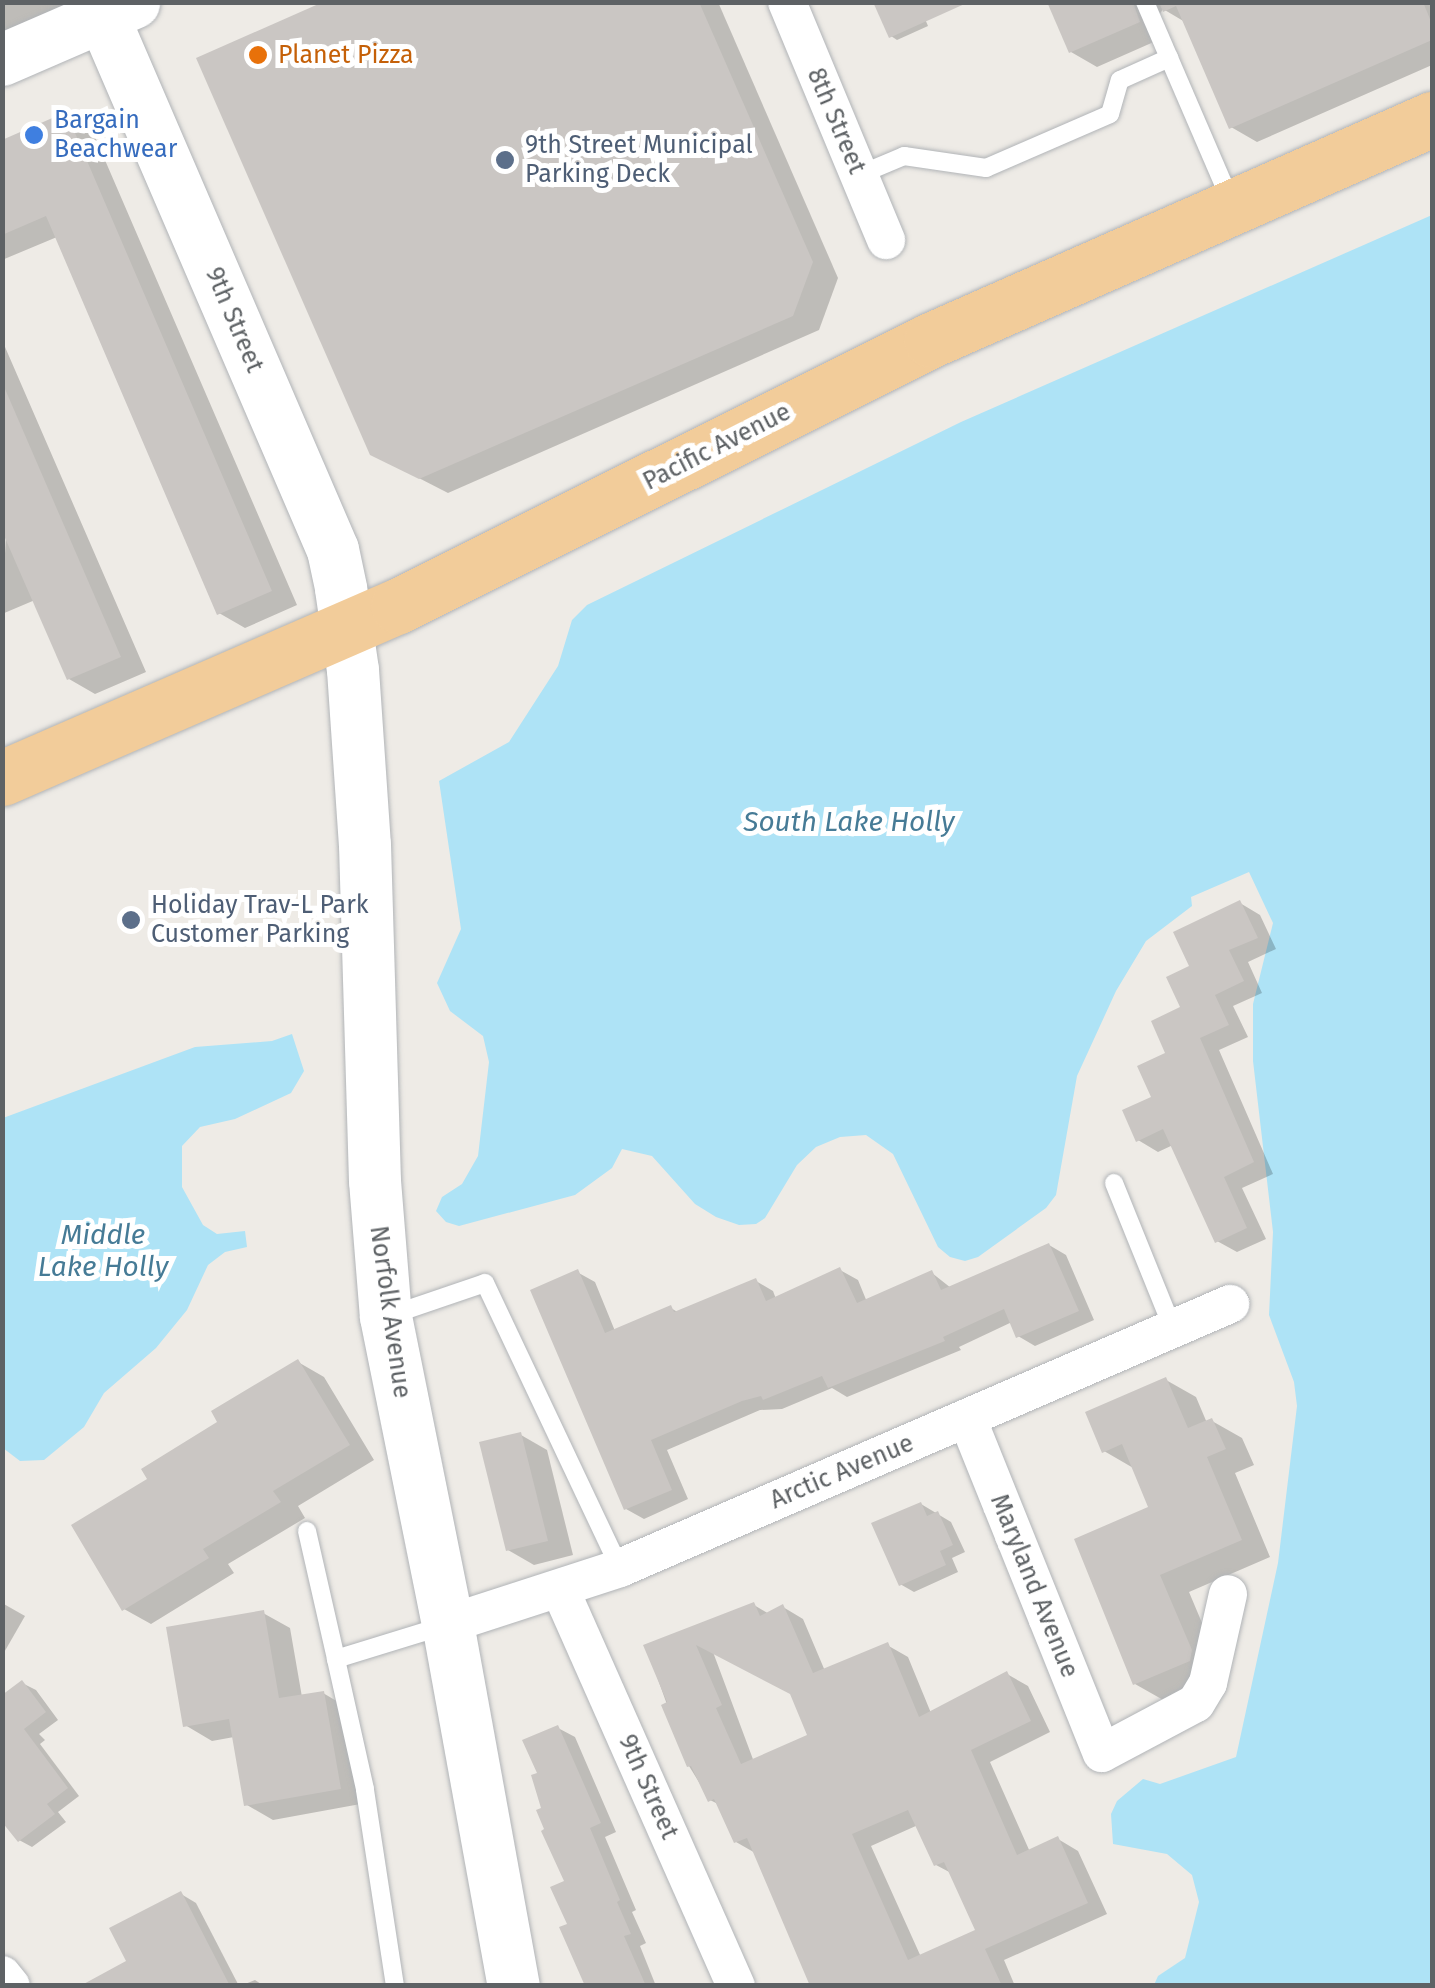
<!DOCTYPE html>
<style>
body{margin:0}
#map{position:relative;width:1435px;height:1988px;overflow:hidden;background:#eeebe6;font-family:"Fira Sans",sans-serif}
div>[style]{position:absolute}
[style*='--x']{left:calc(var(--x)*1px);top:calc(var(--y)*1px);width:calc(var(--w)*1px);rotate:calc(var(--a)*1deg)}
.water>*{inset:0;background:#aee3f6}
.shadow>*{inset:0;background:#0003}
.building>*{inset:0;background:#cac6c3}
.roads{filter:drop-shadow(0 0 2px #b1b4b7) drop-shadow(0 0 2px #b1b4b7)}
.lane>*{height:18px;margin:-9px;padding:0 9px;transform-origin:9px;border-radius:9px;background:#fff}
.street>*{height:38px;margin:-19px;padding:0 19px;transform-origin:19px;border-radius:19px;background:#fff}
.secondary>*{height:52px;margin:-26px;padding:0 26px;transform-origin:26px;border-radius:26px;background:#fff}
.highway>*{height:55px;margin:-27.5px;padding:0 27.5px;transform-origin:27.5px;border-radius:27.5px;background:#f2cc9a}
.dots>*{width:28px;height:28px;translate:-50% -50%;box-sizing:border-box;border:5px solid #fff;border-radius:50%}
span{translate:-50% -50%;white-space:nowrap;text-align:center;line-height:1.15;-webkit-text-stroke:10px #fff;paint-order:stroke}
.food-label{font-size:25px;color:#c56008}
.left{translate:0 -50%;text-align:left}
.shop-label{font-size:25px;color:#366cbe}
.street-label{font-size:25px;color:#5e6265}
.service-label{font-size:25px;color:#4e5e75}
.water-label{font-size:28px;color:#467b96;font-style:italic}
.frame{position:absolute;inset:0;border:5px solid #5e6265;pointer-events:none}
</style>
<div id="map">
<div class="water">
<div style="clip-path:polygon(1432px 215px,1432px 1985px,1154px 1985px,1158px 1976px,1185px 1958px,1199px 1902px,1192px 1875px,1167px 1854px,1113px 1844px,1111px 1814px,1117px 1801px,1143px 1779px,1160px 1784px,1236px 1757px,1278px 1563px,1297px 1406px,1294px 1382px,1269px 1315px,1273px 1232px,1253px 1061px,1253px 1004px,1273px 923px,1249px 872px,1191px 897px,1192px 906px,1146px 941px,1116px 991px,1077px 1076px,1056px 1195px,1046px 1208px,978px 1257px,965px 1261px,950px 1257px,938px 1247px,893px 1154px,866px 1135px,840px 1137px,816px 1147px,797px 1165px,765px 1218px,756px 1224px,739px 1225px,716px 1217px,695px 1204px,652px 1156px,622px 1149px,612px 1168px,575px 1195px,459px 1226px,446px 1222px,436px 1211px,442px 1197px,462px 1184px,478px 1156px,489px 1062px,483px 1036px,450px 1011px,437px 983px,461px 929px,439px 781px,509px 742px,558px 666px,572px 620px,587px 605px,961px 422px)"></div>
<div style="clip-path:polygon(292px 1034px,304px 1071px,291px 1093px,235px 1119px,200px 1127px,182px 1146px,182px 1187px,203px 1225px,217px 1234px,245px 1231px,247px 1247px,225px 1252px,208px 1265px,187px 1310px,156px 1348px,104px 1393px,84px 1427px,44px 1460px,20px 1461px,3px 1448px,3px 1118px,195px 1047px,272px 1041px)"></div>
</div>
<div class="shadow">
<div style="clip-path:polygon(2px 2px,94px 2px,2px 42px)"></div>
<div style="clip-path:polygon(329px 2px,718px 2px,838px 278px,819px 330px,448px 493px,372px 454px)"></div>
<div style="clip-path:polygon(918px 2px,928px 26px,897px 40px,891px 36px)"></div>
<div style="clip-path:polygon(1050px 2px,1432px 2px,1432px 65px,1257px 142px,1231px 127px,1185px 22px,1163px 9px,1158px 17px,1165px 37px,1097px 67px,1071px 52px)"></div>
<div style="clip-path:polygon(66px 115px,92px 130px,297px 605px,245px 628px,219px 613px,57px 237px,2px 260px,2px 142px)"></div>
<div style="clip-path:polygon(2px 340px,146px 672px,95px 694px,69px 679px,35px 600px,2px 614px,6px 533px)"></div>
<div style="clip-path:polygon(1240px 903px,1260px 915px,1276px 949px,1248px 962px,1262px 993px,1233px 1006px,1248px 1037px,1219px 1050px,1273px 1174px,1242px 1188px,1266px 1239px,1237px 1252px,1217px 1241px,1173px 1145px,1158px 1152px,1138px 1140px,1193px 968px)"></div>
<div style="clip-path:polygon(1049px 1245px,1066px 1255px,1094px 1320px,1035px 1346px,1018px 1336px,1012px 1322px,959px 1347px,961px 1350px,847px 1397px,832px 1388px,782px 1409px,760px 1410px,667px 1450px,688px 1499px,644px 1519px,626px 1509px,577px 1272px,595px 1282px,615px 1331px,671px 1308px,679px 1313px,756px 1281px,773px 1291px,776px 1299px,840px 1270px,858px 1280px,867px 1302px,932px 1273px,951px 1288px)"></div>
<div style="clip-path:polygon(298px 1362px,324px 1377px,374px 1460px,298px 1506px,305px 1518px,228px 1564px,234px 1573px,151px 1624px,124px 1609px,151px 1480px)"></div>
<div style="clip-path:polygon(1166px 1380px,1196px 1397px,1207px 1423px,1212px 1421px,1242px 1438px,1254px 1465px,1235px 1473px,1270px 1557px,1189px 1592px,1221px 1668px,1165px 1701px,1135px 1684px,1152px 1509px,1135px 1469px,1104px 1451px)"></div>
<div style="clip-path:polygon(521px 1435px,547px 1450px,573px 1555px,534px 1565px,508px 1550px)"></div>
<div style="clip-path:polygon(921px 1504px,951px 1522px,965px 1552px,952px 1558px,958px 1572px,914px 1592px,900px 1584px)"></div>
<div style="clip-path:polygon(2px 1603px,25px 1616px,2px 1656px)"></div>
<div style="clip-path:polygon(evenodd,754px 1605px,769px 1614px,783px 1607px,803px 1619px,825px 1671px,887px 1645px,908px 1657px,931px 1713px,1007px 1674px,1028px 1686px,1050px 1732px,990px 1762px,1030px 1852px,1058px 1839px,1078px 1851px,1107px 1914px,1004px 1960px,1015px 1986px,813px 1986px,757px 1854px,736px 1842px,720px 1805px,710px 1800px,689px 1766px,646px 1646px,754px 1605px,713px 1652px,792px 1694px,810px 1736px,754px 1762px,713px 1652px,754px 1605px,918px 1825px,936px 1865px,953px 1874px,979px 1932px,921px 1957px,871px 1846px,918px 1825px)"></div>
<div style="clip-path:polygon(263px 1613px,290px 1628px,302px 1697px,323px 1693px,350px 1709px,366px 1803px,273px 1820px,247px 1805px,234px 1737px,212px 1741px,185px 1725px)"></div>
<div style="clip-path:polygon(22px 1683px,36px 1690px,58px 1720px,39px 1734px,45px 1740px,40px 1744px,79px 1796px,58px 1812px,66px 1822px,32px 1847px,19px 1840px)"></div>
<div style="clip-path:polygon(558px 1728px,575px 1737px,616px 1832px,605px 1837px,636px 1910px,632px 1912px,646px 1943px,640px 1946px,656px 1986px,587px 1986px,570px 1925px,567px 1882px,544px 1810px,540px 1774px)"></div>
<div style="clip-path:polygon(181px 1894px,196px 1903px,239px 1986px,128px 1986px,129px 1962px)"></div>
<div style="clip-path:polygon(255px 1980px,264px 1986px,240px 1986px)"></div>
</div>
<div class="building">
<div style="clip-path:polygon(323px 2px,699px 2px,813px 262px,793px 316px,419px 479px,370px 455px,196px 58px)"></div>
<div style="clip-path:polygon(873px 2px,969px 2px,889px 38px)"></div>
<div style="clip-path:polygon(1047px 2px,1133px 2px,1140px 22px,1069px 53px)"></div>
<div style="clip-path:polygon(1159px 2px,1423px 2px,1432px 24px,1432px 40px,1229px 129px,1176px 6px,1163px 12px)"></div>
<div style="clip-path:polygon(66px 112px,272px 591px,217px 615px,46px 216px,2px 235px,2px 140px)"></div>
<div style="clip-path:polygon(2px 382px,121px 657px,67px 680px,2px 531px)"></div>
<div style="clip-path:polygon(1240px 900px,1258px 938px,1229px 950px,1244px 981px,1215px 995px,1229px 1025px,1200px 1038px,1254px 1162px,1224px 1177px,1247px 1228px,1215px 1243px,1163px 1129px,1136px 1142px,1122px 1110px,1151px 1097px,1137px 1066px,1165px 1053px,1151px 1021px,1180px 1007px,1166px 977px,1189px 966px,1173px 932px)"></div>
<div style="clip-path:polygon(1049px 1243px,1079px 1311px,1016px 1338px,1004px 1309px,943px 1337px,945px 1341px,828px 1388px,822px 1376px,763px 1400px,761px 1396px,742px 1401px,651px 1440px,672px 1490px,624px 1510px,530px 1290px,578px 1269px,605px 1333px,671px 1305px,674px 1312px,756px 1278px,766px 1301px,840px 1267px,857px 1303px,932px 1270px,941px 1290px)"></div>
<div style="clip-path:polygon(298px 1359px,350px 1445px,273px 1491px,281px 1502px,203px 1549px,209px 1558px,122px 1611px,71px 1525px,147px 1479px,141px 1469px,217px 1422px,211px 1411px)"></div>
<div style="clip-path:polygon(1166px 1377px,1188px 1428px,1212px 1418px,1226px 1449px,1207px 1457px,1242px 1540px,1160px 1575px,1192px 1650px,1190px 1661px,1133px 1685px,1074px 1539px,1148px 1507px,1122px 1444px,1102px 1453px,1085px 1412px)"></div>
<div style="clip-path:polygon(521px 1432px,548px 1541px,506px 1551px,479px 1442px)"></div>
<div style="clip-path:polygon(921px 1502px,927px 1516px,938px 1511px,953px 1545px,940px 1551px,946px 1565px,899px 1586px,871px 1523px)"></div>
<div style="clip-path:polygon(evenodd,754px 1602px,760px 1616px,783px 1604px,813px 1673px,888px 1642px,919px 1717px,1007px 1671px,1031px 1721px,971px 1750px,1017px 1855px,1058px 1836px,1088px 1903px,985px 1949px,1002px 1986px,810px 1986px,747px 1838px,734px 1843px,714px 1799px,708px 1802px,691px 1766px,687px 1767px,661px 1705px,667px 1702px,643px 1645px,754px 1602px,696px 1645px,790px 1694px,807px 1735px,741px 1764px,716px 1708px,722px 1705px,696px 1645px,754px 1602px,908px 1810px,934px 1866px,944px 1862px,975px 1930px,908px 1960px,852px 1834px,908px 1810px)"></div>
<div style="clip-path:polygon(264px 1610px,279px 1698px,324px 1691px,341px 1789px,244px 1806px,229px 1719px,183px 1727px,166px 1627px)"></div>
<div style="clip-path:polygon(22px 1680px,46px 1712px,24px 1729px,68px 1788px,47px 1804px,55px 1814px,18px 1842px,2px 1822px,2px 1695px)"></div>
<div style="clip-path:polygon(558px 1725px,601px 1823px,590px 1828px,620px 1900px,617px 1902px,631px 1934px,624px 1936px,646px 1986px,585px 1986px,559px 1927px,567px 1924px,550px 1887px,564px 1881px,541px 1831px,544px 1829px,536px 1810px,541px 1808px,531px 1775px,537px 1773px,522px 1740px)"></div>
<div style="clip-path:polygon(181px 1891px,230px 1986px,80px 1986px,126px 1961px,109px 1928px)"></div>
</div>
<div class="roads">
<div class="lane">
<div style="--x:1145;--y:2;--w:218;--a:66.7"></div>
<div style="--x:859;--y:175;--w:49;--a:-22.9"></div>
<div style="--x:904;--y:156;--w:83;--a:8.3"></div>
<div style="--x:986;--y:168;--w:135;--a:-23.5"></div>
<div style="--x:1110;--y:114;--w:35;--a:-74"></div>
<div style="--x:1120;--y:80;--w:54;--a:-24.2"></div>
<div style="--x:1114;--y:1183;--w:157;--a:68"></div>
<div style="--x:391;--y:1315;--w:99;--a:-18.8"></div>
<div style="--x:485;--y:1283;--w:315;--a:64.7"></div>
<div style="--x:307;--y:1531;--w:131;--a:77.2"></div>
<div style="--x:395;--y:1986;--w:199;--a:-98.7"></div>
<div style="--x:365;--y:1789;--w:133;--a:-102.6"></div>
<div style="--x:336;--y:1659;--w:112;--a:-17.1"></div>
</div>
<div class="street">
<div style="--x:787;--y:2;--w:258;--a:67.4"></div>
<div style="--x:967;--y:1418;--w:361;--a:68.1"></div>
<div style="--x:1102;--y:1753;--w:106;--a:-28"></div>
<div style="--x:1196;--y:1703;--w:23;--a:-59"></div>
<div style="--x:1208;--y:1683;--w:91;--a:-77.3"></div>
<div style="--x:560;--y:1589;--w:434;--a:66.1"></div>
<div style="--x:448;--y:1624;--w:181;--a:-18"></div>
<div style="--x:620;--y:1568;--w:665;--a:-23.4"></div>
<div style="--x:2;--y:1975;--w:14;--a:51"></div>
</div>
<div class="secondary">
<div style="--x:103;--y:16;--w:581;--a:66.7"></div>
<div style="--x:333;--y:550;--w:40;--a:78"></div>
<div style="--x:341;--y:589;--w:82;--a:81.6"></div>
<div style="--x:353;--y:670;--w:175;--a:86.1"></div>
<div style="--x:365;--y:845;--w:336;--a:88.3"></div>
<div style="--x:375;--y:1181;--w:136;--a:85.4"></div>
<div style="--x:386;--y:1317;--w:313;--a:78.6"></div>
<div style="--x:448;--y:1624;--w:368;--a:79.7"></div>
<div style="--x:2;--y:60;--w:144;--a:-23.4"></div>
</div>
<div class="highway">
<div style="--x:2;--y:778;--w:432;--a:-23.5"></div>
<div style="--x:398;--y:606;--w:596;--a:-26.52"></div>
<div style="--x:931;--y:340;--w:548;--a:-23.8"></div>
</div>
</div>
<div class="dots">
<div style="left:258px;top:55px;background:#e8710a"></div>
<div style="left:34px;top:135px;background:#3f7fe0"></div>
<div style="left:505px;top:160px;background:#5c6f8a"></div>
<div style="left:131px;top:920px;background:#5c6f8a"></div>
</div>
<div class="food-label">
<span class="left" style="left:278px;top:55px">Planet Pizza</span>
</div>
<div class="shop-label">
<span class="left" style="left:54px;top:135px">Bargain<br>Beachwear</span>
</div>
<div class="street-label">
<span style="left:836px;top:121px;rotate:67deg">8th Street</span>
<span style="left:234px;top:320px;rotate:67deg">9th Street</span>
<span style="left:717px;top:447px;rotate:-27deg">Pacific Avenue</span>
<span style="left:390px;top:1312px;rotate:82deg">Norfolk Avenue</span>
<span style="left:842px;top:1472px;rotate:-23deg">Arctic Avenue</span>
<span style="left:1034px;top:1586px;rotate:68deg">Maryland Avenue</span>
<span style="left:648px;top:1787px;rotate:66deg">9th Street</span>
</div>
<div class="service-label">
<span class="left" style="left:525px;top:160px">9th Street Municipal<br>Parking Deck</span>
<span class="left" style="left:151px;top:920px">Holiday Trav-L Park<br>Customer Parking</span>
</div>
<div class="water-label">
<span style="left:849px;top:822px">South Lake Holly</span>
<span style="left:103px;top:1251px">Middle<br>Lake Holly</span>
</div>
<div class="frame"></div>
</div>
